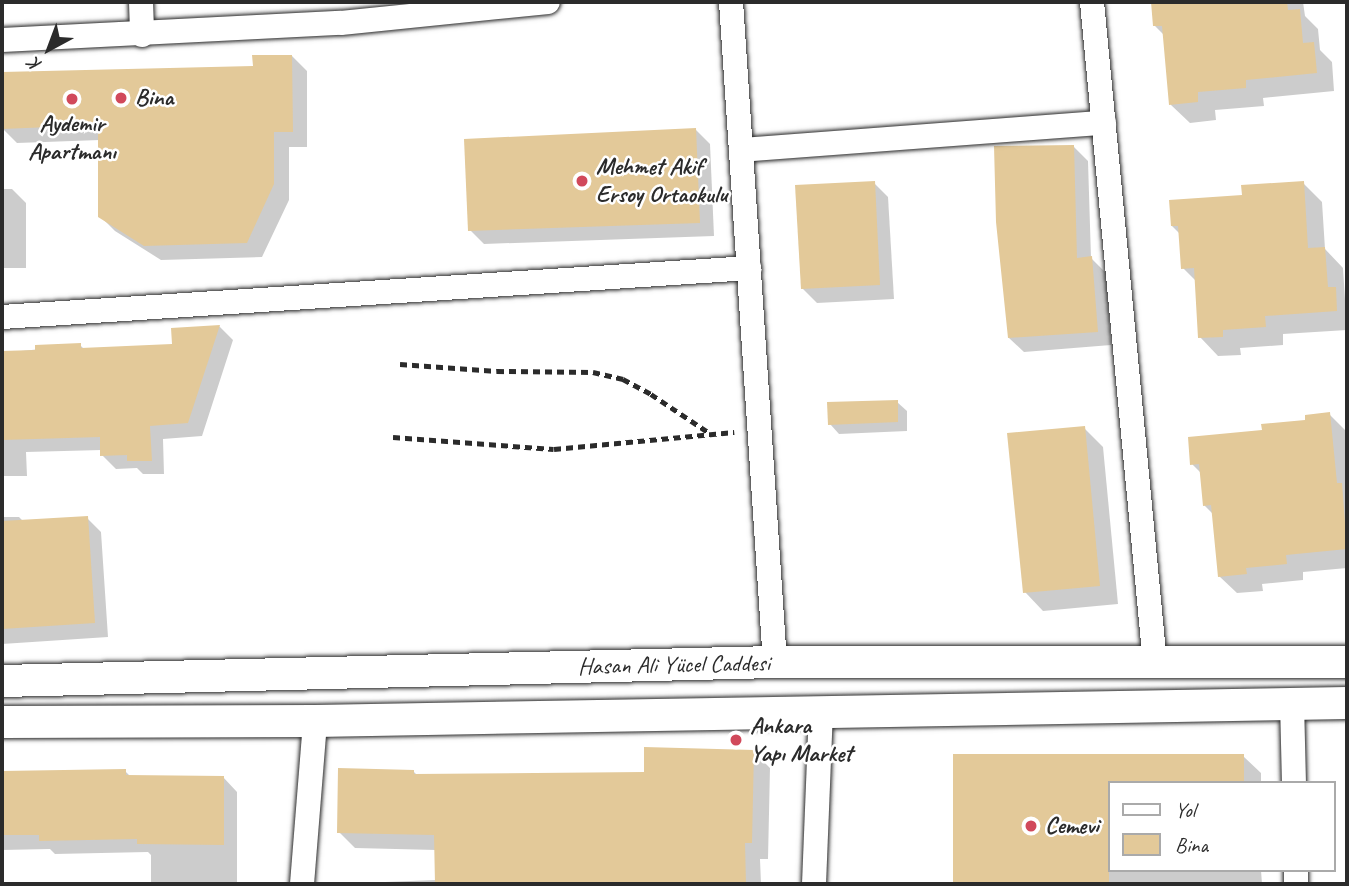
<!DOCTYPE html>
<meta charset="utf-8">
<style>
body{margin:0}
#map{position:relative;width:1349px;height:886px;overflow:hidden;background:#fff;font-family:Caveat,sans-serif}
div>[style]{position:absolute}
[style*='--x']{left:calc(var(--x)*1px);top:calc(var(--y)*1px);width:calc(var(--w)*1px);rotate:calc(var(--a)*1deg)}
.shadow>*{inset:0;background:#0003}
.building>*{inset:0;background:#e3c999}
.path>*{height:4.5px;margin-top:-2.25px;transform-origin:0;background:repeating-linear-gradient(90deg,#2b2b2b 0 7px,transparent 0 12px)}
.roads{filter:drop-shadow(0 0 2px #2b2b2b) drop-shadow(0 0 2px #2b2b2b)}
.minor>*{height:24px;margin:-12px;padding:0 12px;transform-origin:12px;border-radius:12px;background:#fff}
.tertiary>*{height:32px;margin:-16px;padding:0 16px;transform-origin:16px;border-radius:16px;background:#fff}
.dots>*{width:19px;height:19px;translate:-50% -50%;box-sizing:border-box;border:4px solid #fff;border-radius:50%}
span{translate:-50% -50%;white-space:nowrap;text-align:center;line-height:1.15;-webkit-text-stroke:5px #fff;paint-order:stroke}
.poi-label{font-size:24px;color:#2b2b2b;font-weight:700}
.left{translate:0 -50%;text-align:left}
.street-label{font-size:24px;color:#2b2b2b}
.frame{position:absolute;inset:0;border:4px solid #2b2b2b;pointer-events:none}
.legend{position:absolute;left:1108px;top:781px;width:228px;height:91px;box-sizing:border-box;background:#fff;border:2px solid #aaa;margin:0;padding:9px 12px;list-style:none;font-size:21px;color:#2b2b2b}
.legend li{display:flex;align-items:center;gap:14px;height:35px}
.legend b{width:35px;border:2px solid #aaa}
.north{position:absolute;left:14px;top:14px;width:70px;height:70px;-webkit-text-stroke:5px #fff;paint-order:stroke;rotate:221deg;font-size:19px;font-weight:700;line-height:28px;text-align:center;color:#2b2b2b}
.north::after{content:'';display:block;margin:auto;width:24px;height:32px;background:#2b2b2b;clip-path:polygon(50% 0,100% 100%,50% 72%,0 100%)}
</style>
<div id="map">
<div class="shadow">
<div style="clip-path:polygon(1152px 2px,1303px 2px,1305px 16px,1318px 29px,1320px 50px,1332px 62px,1334px 91px,1263px 98px,1264px 106px,1215px 110px,1216px 120px,1190px 123px,1171px 105px,1164px 35px,1155px 26px)"></div>
<div style="clip-path:polygon(292px 56px,307px 71px,307px 147px,289px 147px,289px 200px,262px 257px,161px 260px,115px 231px,100px 216px,100px 140px,17px 143px,2px 128px,2px 74px,254px 67px)"></div>
<div style="clip-path:polygon(696px 130px,710px 144px,714px 236px,484px 244px,470px 230px)"></div>
<div style="clip-path:polygon(1074px 147px,1088px 161px,1091px 258px,1106px 273px,1111px 345px,1024px 352px,1009px 338px)"></div>
<div style="clip-path:polygon(874px 183px,888px 197px,894px 299px,817px 303px,802px 288px)"></div>
<div style="clip-path:polygon(1303px 183px,1322px 202px,1325px 249px,1343px 268px,1347px 330px,1283px 334px,1283px 345px,1240px 348px,1241px 355px,1218px 356px,1200px 337px,1196px 281px,1183px 268px,1180px 234px,1172px 226px,1244px 197px)"></div>
<div style="clip-path:polygon(2px 189px,12px 189px,26px 203px,26px 268px,2px 268px)"></div>
<div style="clip-path:polygon(219px 326px,233px 340px,202px 436px,163px 439px,164px 474px,143px 474px,137px 468px,116px 469px,102px 455px,102px 450px,26px 452px,27px 476px,2px 476px,2px 353px,80px 345px,85px 350px,174px 346px)"></div>
<div style="clip-path:polygon(897px 402px,907px 411px,907px 431px,839px 434px,830px 424px)"></div>
<div style="clip-path:polygon(1329px 414px,1346px 431px,1347px 568px,1303px 572px,1303px 580px,1262px 584px,1263px 591px,1237px 593px,1219px 576px,1213px 514px,1204px 505px,1201px 473px,1192px 464px,1264px 432px)"></div>
<div style="clip-path:polygon(1084px 428px,1103px 447px,1118px 604px,1043px 611px,1025px 592px)"></div>
<div style="clip-path:polygon(2px 517px,19px 517px,24px 522px,87px 518px,101px 532px,108px 637px,2px 644px)"></div>
<div style="clip-path:polygon(753px 751px,770px 768px,768px 859px,760px 859px,761px 884px,334px 884px,436px 880px,436px 850px,355px 848px,339px 832px,413px 771px,418px 776px,645px 774px)"></div>
<div style="clip-path:polygon(955px 756px,1243px 756px,1261px 773px,1261px 783px,1109px 783px,1109px 870px,1261px 870px,1262px 884px,955px 884px)"></div>
<div style="clip-path:polygon(2px 771px,125px 771px,131px 777px,223px 777px,237px 792px,237px 884px,151px 884px,151px 855px,148px 852px,55px 854px,50px 849px,2px 850px)"></div>
</div>
<div class="building">
<div style="clip-path:polygon(1151px 2px,1287px 2px,1288px 10px,1300px 9px,1303px 43px,1314px 42px,1317px 73px,1246px 80px,1246px 88px,1198px 92px,1198px 102px,1169px 105px,1162px 26px,1153px 26px)"></div>
<div style="clip-path:polygon(252px 55px,292px 55px,293px 132px,274px 132px,274px 184px,247px 243px,144px 246px,98px 217px,98px 125px,2px 129px,2px 72px,253px 66px)"></div>
<div style="clip-path:polygon(696px 128px,700px 223px,468px 231px,464px 139px)"></div>
<div style="clip-path:polygon(1074px 145px,1077px 258px,1092px 256px,1098px 332px,1008px 338px,996px 222px,994px 146px)"></div>
<div style="clip-path:polygon(875px 181px,880px 285px,801px 289px,795px 185px)"></div>
<div style="clip-path:polygon(1304px 181px,1308px 248px,1325px 247px,1328px 287px,1336px 287px,1337px 311px,1265px 316px,1266px 327px,1223px 330px,1223px 337px,1198px 338px,1194px 268px,1181px 269px,1178px 226px,1171px 226px,1169px 200px,1242px 195px,1241px 185px)"></div>
<div style="clip-path:polygon(220px 325px,188px 423px,150px 426px,152px 461px,127px 461px,127px 455px,100px 456px,100px 437px,2px 440px,2px 351px,35px 350px,35px 345px,81px 343px,81px 348px,172px 344px,171px 328px)"></div>
<div style="clip-path:polygon(898px 400px,898px 422px,828px 425px,827px 402px)"></div>
<div style="clip-path:polygon(1330px 412px,1337px 483px,1342px 483px,1347px 549px,1286px 555px,1287px 564px,1246px 568px,1247px 574px,1218px 577px,1211px 505px,1203px 506px,1199px 464px,1190px 465px,1188px 437px,1262px 430px,1261px 424px,1305px 420px,1305px 415px)"></div>
<div style="clip-path:polygon(1085px 426px,1100px 586px,1023px 593px,1007px 433px)"></div>
<div style="clip-path:polygon(88px 516px,95px 623px,2px 629px,2px 521px)"></div>
<div style="clip-path:polygon(644px 747px,754px 750px,752px 843px,745px 843px,746px 884px,435px 884px,434px 835px,337px 833px,338px 768px,414px 770px,414px 774px,644px 772px)"></div>
<div style="clip-path:polygon(953px 754px,1244px 754px,1244px 783px,1109px 783px,1109px 884px,953px 884px)"></div>
<div style="clip-path:polygon(126px 769px,126px 775px,224px 776px,224px 845px,137px 844px,137px 839px,39px 841px,39px 835px,2px 835px,2px 771px)"></div>
</div>
<div class="path">
<div style="--x:400;--y:364;--w:97;--a:4.1"></div>
<div style="--x:497;--y:371;--w:96;--a:0.6"></div>
<div style="--x:593;--y:372;--w:31;--a:13"></div>
<div style="--x:623;--y:379;--w:32;--a:28"></div>
<div style="--x:651;--y:394;--w:72;--a:33.7"></div>
<div style="--x:393;--y:437;--w:161;--a:4.3"></div>
<div style="--x:554;--y:449;--w:181;--a:-5.4"></div>
</div>
<div class="roads">
<div class="minor">
<div style="--x:141;--y:2;--w:33;--a:88"></div>
<div style="--x:731;--y:2;--w:661;--a:86.19"></div>
<div style="--x:1092;--y:2;--w:664;--a:84.56"></div>
<div style="--x:2;--y:40;--w:339;--a:-2.9"></div>
<div style="--x:341;--y:23;--w:208;--a:-5.8"></div>
<div style="--x:741;--y:150;--w:364;--a:-4.3"></div>
<div style="--x:2;--y:317;--w:749;--a:-3.75"></div>
<div style="--x:1292;--y:702;--w:81;--a:88.6"></div>
<div style="--x:1296;--y:870;--w:14;--a:90"></div>
<div style="--x:302;--y:884;--w:164;--a:-85.4"></div>
<div style="--x:814;--y:884;--w:173;--a:-87.7"></div>
</div>
<div class="tertiary">
<div style="--x:2;--y:681;--w:773;--a:-1.41"></div>
<div style="--x:775;--y:662;--w:572;--a:0"></div>
<div style="--x:2;--y:722;--w:313;--a:-0.2"></div>
<div style="--x:315;--y:721;--w:1032;--a:-1"></div>
</div>
</div>
<div class="dots">
<div style="left:121px;top:98px;background:#d1495b"></div>
<div style="left:72px;top:99px;background:#d1495b"></div>
<div style="left:582px;top:181px;background:#d1495b"></div>
<div style="left:736px;top:740px;background:#d1495b"></div>
<div style="left:1031px;top:826px;background:#d1495b"></div>
</div>
<div class="poi-label">
<span class="left" style="left:135px;top:98px">Bina</span>
<span style="left:72px;top:138px">Aydemir<br>Apartmanı</span>
<span class="left" style="left:596px;top:181px">Mehmet Akif<br>Ersoy Ortaokulu</span>
<span class="left" style="left:750px;top:740px">Ankara<br>Yapı Market</span>
<span class="left" style="left:1045px;top:826px">Cemevi</span>
</div>
<div class="street-label">
<span style="left:674px;top:665px;rotate:-1deg">Hasan Ali Yücel Caddesi</span>
</div>
<div class="frame"></div>
<ul class="legend">
<li><b style="height:9px;background:#fff"></b>Yol</li>
<li><b style="height:19px;background:#e3c999"></b>Bina</li>
</ul>
<div class="north">K</div>
</div>
